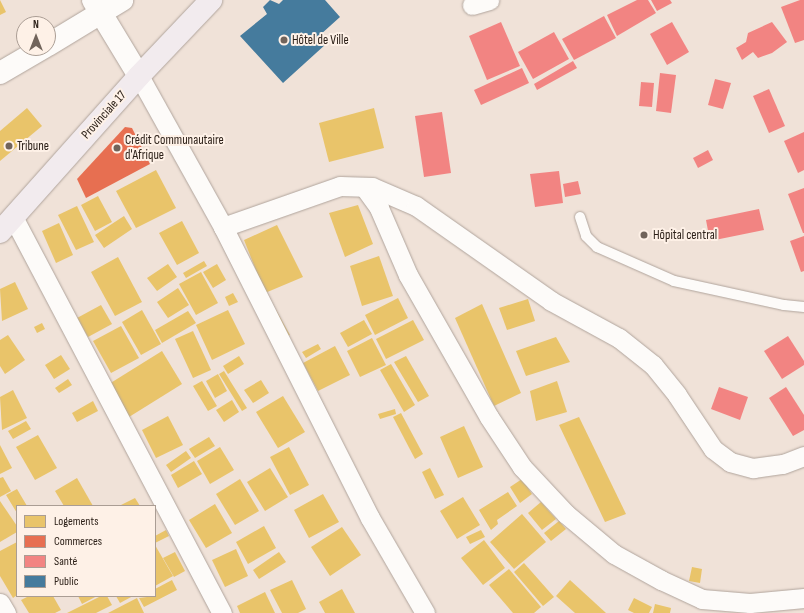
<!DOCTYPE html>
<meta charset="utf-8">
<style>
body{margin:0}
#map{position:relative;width:804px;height:613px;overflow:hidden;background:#f0e2d8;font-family:"Sofia Sans Condensed",sans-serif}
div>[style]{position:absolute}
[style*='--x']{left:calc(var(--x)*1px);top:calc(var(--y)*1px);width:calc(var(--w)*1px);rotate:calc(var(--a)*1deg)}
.homes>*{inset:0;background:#e9c46a}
.shops>*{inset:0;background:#e76f51}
.health>*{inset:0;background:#f28482}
.public>*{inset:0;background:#457b9d}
.roads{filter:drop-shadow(0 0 1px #b0a49c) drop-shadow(0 0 1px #b0a49c)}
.service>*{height:10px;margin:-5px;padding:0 5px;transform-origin:5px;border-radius:5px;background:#fdfbf9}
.minor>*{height:19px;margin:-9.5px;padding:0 9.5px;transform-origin:9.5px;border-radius:9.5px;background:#fdfbf9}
.tertiary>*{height:22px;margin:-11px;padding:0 11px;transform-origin:11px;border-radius:11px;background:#fdfbf9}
.primary>*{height:22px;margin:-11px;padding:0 11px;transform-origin:11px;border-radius:11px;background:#f2ebee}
.dots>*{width:11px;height:11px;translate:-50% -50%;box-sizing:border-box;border:2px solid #fef1e7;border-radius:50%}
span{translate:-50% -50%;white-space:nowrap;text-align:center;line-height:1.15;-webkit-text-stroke:4px #fef1e7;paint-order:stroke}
.poi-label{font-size:13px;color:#2c2018}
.left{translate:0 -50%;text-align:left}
.street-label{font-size:13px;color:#2c2018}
.legend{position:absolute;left:16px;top:505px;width:140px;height:92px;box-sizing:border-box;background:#fef1e7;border:1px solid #aa9d94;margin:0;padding:5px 7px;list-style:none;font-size:12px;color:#2c2018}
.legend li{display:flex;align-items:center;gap:8px;height:20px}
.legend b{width:20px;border:1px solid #aa9d94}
.north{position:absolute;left:16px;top:16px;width:40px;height:40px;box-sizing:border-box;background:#fef1e7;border:1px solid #aa9d94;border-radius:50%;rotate:0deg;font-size:11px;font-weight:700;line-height:16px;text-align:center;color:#2c2018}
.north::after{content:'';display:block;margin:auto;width:14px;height:18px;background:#71645b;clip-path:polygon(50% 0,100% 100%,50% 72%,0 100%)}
</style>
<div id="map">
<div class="homes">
<div style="clip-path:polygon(0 0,6px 12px,0 15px)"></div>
<div style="clip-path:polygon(27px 108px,42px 126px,0 161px,0 131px)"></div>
<div style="clip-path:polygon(374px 108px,384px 148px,329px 162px,319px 123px)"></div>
<div style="clip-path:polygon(156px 170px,176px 208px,136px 228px,116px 191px)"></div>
<div style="clip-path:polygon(98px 196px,112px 222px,95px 231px,81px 205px)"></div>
<div style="clip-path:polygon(358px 205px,373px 244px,345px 257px,329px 213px)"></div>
<div style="clip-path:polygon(77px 206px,94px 242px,76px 250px,58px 215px)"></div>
<div style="clip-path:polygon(124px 216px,132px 229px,104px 248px,95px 235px)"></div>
<div style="clip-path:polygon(182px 221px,199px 253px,177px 265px,159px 233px)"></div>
<div style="clip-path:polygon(59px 223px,73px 255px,56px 263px,42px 231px)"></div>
<div style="clip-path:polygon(277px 225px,303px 277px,265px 293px,244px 240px)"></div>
<div style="clip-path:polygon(379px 256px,393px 296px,362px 306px,350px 266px)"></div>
<div style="clip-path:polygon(118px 257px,142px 302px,115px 316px,91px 272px)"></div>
<div style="clip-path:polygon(204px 261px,207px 266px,186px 278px,183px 273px)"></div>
<div style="clip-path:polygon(168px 264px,177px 277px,157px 291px,147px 278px)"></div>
<div style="clip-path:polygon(217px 264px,226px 280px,213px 288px,203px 272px)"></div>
<div style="clip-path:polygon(201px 272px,218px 303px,196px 315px,179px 284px)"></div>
<div style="clip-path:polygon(15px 282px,28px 309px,2px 321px,0 289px)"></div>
<div style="clip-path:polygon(178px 288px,189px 305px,168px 318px,157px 302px)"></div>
<div style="clip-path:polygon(233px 293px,238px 302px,229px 306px,225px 297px)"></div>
<div style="clip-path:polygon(398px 298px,408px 318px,375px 335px,365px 315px)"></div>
<div style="clip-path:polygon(528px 299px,535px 321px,507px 330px,499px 308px)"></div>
<div style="clip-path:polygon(482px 304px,521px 393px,494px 406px,455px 318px)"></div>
<div style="clip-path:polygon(101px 305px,112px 324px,88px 337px,77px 318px)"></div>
<div style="clip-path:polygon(142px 310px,161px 344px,141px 355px,122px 322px)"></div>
<div style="clip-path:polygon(228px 310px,245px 344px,212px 360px,196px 325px)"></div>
<div style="clip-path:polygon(276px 310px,290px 335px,284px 338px,270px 314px)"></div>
<div style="clip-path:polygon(188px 311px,196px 323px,162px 343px,155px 330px)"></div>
<div style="clip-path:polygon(364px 320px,372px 334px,348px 347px,340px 333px)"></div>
<div style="clip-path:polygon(413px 320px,424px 340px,386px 359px,376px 339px)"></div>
<div style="clip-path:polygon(42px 323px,45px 329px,37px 333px,34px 327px)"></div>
<div style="clip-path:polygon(121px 326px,139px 358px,111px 373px,93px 341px)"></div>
<div style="clip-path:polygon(193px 331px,211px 370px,193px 378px,175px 339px)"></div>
<div style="clip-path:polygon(8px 335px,25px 360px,5px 374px,0 366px,0 340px)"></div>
<div style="clip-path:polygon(556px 337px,570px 362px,526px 376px,516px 351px)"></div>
<div style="clip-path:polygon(372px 338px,386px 365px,360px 377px,347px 351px)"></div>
<div style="clip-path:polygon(318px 344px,321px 349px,306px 358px,302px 352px)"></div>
<div style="clip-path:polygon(335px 346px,350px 375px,318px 391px,303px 363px)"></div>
<div style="clip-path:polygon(162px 351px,182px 384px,129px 417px,109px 384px)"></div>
<div style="clip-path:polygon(61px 355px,70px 369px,54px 379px,45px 365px)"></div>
<div style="clip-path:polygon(239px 356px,244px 364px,228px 374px,223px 366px)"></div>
<div style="clip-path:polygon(406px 356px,429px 396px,418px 402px,394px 362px)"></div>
<div style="clip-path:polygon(391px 364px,415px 405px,404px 412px,380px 370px)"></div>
<div style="clip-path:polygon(224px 371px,247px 408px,242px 411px,219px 374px)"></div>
<div style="clip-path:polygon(218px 374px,227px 391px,215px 398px,206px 381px)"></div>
<div style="clip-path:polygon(68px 379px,72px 385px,59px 393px,55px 388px)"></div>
<div style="clip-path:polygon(261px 380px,269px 393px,253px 403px,244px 390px)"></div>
<div style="clip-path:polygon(202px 381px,217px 406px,208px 411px,193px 386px)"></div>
<div style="clip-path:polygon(557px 381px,567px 412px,536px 421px,530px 391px)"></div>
<div style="clip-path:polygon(13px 390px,27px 418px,2px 430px,0 397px)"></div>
<div style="clip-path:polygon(283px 396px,305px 432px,278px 448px,256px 412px)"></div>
<div style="clip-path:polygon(232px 400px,239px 412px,224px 422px,216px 410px)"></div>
<div style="clip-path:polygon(93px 401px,98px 411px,77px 422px,72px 413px)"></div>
<div style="clip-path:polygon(395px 409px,396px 414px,380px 419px,378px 414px)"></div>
<div style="clip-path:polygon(401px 413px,423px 454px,415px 459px,393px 417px)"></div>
<div style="clip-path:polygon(168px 416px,183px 445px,156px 458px,142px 430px)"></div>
<div style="clip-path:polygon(579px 417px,626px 514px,605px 522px,559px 425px)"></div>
<div style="clip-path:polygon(26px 421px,31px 429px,13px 439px,8px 431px)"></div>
<div style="clip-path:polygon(464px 426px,483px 467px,458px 478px,440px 437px)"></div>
<div style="clip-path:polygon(38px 435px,57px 468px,35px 480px,16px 447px)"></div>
<div style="clip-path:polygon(209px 437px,215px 446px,195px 458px,189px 449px)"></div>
<div style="clip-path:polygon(0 445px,12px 468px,0 474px)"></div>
<div style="clip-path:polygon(220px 447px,234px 470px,210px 484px,197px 461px)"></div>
<div style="clip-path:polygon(289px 447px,309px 485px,290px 495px,270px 457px)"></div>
<div style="clip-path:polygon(186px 451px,191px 458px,171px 472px,166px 465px)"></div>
<div style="clip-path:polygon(194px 461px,202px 474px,178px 488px,171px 475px)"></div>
<div style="clip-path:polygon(270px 468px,288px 497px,265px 511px,247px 482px)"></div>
<div style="clip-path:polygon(430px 468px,444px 495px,435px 499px,422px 472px)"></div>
<div style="clip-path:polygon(3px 477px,11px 491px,0 497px,0 478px)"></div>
<div style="clip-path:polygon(77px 478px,93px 506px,64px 506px,55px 491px)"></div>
<div style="clip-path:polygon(240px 479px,259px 511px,235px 525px,216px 494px)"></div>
<div style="clip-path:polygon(522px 479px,532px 494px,520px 503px,510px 487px)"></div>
<div style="clip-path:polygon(17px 489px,27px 506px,17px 506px,17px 513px,6px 495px)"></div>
<div style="clip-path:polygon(508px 492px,517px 506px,497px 520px,498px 524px,491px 530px,479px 510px)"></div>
<div style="clip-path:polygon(323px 494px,339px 522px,309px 538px,294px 510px)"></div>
<div style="clip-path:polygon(463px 497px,480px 525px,457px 539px,440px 511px)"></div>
<div style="clip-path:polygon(135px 498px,140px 506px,119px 506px)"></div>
<div style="clip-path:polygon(0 501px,17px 526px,17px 532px,0 542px)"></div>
<div style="clip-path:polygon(541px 502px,556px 519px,542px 530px,528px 513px)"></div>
<div style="clip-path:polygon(215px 504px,232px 533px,206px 548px,189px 520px)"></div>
<div style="clip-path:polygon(522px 514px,546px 542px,514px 569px,490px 542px)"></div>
<div style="clip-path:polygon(559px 521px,566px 529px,551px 541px,544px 533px)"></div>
<div style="clip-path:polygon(264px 526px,276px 548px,248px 564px,236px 542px)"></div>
<div style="clip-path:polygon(342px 527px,361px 555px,330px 576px,311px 547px)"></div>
<div style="clip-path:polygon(166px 530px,169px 536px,155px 543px,155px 536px)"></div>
<div style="clip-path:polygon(481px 530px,485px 537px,470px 544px,466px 537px)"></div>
<div style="clip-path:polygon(484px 540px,505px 568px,483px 585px,461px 558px)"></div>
<div style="clip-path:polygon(17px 542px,17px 595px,13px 598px,0 576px,0 551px)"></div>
<div style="clip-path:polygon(155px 545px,173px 576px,155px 586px)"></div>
<div style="clip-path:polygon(236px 549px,248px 576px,225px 587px,212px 560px)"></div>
<div style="clip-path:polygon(175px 552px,185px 571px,174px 577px,163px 558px)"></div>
<div style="clip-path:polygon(279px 552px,286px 562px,259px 579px,253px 570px)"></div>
<div style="clip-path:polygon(524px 563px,554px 597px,543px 606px,514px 572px)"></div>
<div style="clip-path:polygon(692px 567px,702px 569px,700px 583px,689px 581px)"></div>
<div style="clip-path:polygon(509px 569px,541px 607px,534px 613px,513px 613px,489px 585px)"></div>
<div style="clip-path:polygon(172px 580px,177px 590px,144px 607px,139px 598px,155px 596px,155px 589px)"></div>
<div style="clip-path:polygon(292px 580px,306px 609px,298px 613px,282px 613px,270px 590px)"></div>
<div style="clip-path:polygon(570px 580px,606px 613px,575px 613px,556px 596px)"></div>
<div style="clip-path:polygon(342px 589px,355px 613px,325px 613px,319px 602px)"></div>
<div style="clip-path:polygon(265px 592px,275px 613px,240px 613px,237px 606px)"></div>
<div style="clip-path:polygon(29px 596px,53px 596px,61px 610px,55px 613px,29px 613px,21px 600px)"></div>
<div style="clip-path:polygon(78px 596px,97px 596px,82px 604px)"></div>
<div style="clip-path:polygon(101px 596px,107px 596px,112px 605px,96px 613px,67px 613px)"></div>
<div style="clip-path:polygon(116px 596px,133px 596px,120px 603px)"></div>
<div style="clip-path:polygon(137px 598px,144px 613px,108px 613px)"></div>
<div style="clip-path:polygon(634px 598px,652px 607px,649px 613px,634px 613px,628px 610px)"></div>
<div style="clip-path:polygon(655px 604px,671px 608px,670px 613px,653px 613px)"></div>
</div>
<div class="shops">
<div style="clip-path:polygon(125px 127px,132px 128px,150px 164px,86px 198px,77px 179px)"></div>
</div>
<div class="health">
<div style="clip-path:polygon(637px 0,648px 0,656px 13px,617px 36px,607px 15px)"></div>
<div style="clip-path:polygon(651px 0,670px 0,672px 3px,657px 11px)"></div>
<div style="clip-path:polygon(800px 0,804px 0,804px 40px,795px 43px,781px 7px)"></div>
<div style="clip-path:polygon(604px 16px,616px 38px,574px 60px,562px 39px)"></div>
<div style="clip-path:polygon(501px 22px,520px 66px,487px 80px,469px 36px)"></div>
<div style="clip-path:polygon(672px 22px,689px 52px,667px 65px,650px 34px)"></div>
<div style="clip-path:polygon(772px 22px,787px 42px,772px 53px,758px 58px,753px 52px,742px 60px,736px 48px,746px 42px,748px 33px)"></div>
<div style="clip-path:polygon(554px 32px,569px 59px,533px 79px,518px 52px)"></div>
<div style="clip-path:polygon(573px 61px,577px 68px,537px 90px,534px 84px)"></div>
<div style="clip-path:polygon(522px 68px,529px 83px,481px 105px,474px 90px)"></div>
<div style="clip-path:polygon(660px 73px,676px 75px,671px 113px,656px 111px)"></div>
<div style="clip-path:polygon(715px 79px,731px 83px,723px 109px,708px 105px)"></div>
<div style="clip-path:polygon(641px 82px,654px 83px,652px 107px,639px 106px)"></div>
<div style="clip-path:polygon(769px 89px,785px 126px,769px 133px,753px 96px)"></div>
<div style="clip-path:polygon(442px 112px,451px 173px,424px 177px,415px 116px)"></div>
<div style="clip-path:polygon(804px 132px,804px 170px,798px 173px,784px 141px)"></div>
<div style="clip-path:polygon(708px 150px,713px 160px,698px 168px,693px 158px)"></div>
<div style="clip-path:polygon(559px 171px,563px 203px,535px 207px,530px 174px)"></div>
<div style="clip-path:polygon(578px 181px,581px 194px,565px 197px,563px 184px)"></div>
<div style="clip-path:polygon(804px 188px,804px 233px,803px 233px,788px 194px)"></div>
<div style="clip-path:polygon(759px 209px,764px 230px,710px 241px,706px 220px)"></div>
<div style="clip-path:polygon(804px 236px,804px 271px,801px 272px,790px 241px)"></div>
<div style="clip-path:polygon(788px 336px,804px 361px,804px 365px,782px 379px,764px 351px)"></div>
<div style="clip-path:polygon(719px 387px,748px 397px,740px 420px,711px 409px)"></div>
<div style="clip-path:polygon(786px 387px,804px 415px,804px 430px,793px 436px,769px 398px)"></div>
</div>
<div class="public">
<div style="clip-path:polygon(270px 0,279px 4px,283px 0,325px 0,340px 17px,320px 35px,326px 44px,283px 83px,240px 36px,267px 14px,263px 7px)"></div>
</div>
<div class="roads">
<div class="service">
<div style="--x:580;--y:217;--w:20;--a:72"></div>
<div style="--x:586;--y:236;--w:16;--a:45"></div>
<div style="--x:597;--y:247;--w:84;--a:23.8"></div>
<div style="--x:674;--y:281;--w:113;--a:12.3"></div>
<div style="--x:784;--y:305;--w:20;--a:6"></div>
</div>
<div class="minor">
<div style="--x:472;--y:5;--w:18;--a:-16"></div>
<div style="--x:139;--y:76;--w:173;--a:60.9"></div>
<div style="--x:223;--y:227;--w:326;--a:63.2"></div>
<div style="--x:370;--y:518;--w:110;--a:59.9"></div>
<div style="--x:364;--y:187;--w:26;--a:54"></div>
<div style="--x:379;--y:208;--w:73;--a:66.6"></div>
<div style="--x:408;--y:275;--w:163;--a:60.3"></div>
<div style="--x:489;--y:417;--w:60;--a:56.6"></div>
<div style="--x:522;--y:467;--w:64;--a:46.9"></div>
<div style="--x:566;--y:514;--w:62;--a:39.8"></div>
<div style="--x:614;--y:554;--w:54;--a:29"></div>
<div style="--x:661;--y:580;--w:45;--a:24.9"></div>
<div style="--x:702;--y:599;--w:48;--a:4.8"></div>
<div style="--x:750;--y:603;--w:54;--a:-5.3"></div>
<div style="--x:13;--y:217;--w:448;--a:62.2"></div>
<div style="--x:223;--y:227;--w:124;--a:-19.3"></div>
<div style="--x:340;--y:186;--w:32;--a:2"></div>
<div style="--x:372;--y:187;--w:48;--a:23.4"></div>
<div style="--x:416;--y:206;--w:165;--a:35.1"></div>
<div style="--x:551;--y:301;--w:77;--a:28.6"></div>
<div style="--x:619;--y:338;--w:43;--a:38.5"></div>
<div style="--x:653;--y:365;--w:38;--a:51"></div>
<div style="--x:677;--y:395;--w:65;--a:56.3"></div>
<div style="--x:713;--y:449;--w:21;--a:37"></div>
<div style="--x:730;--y:462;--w:24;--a:15"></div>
<div style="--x:753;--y:468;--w:30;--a:-8"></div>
<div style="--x:783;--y:464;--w:22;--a:-21"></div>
<div style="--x:0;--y:603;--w:12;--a:59"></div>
</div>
<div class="tertiary">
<div style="--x:93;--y:0;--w:89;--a:58.8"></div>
<div style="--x:48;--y:45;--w:87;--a:-31.3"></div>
<div style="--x:0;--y:73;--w:50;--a:-30.2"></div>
</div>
<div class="primary">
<div style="--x:0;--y:232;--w:209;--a:-48.3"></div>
<div style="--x:139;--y:76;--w:105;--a:-46.5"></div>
</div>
</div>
<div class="dots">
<div style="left:284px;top:40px;background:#71645b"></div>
<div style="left:9px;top:146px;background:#71645b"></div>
<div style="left:117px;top:148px;background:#71645b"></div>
<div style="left:644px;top:235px;background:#71645b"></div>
</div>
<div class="poi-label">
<span class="left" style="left:292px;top:40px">Hôtel de Ville</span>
<span class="left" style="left:125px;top:148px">Crédit Communautaire<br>d'Afrique</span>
<span class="left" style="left:17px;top:146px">Tribune</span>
<span class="left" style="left:653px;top:235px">Hôpital central</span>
</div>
<div class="street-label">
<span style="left:104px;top:115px;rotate:-48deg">Provinciale 17</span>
</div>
<ul class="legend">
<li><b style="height:11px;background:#e9c46a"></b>Logements</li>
<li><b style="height:11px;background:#e76f51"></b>Commerces</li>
<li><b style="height:11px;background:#f28482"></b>Santé</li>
<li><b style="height:11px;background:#457b9d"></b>Public</li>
</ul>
<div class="north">N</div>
</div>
